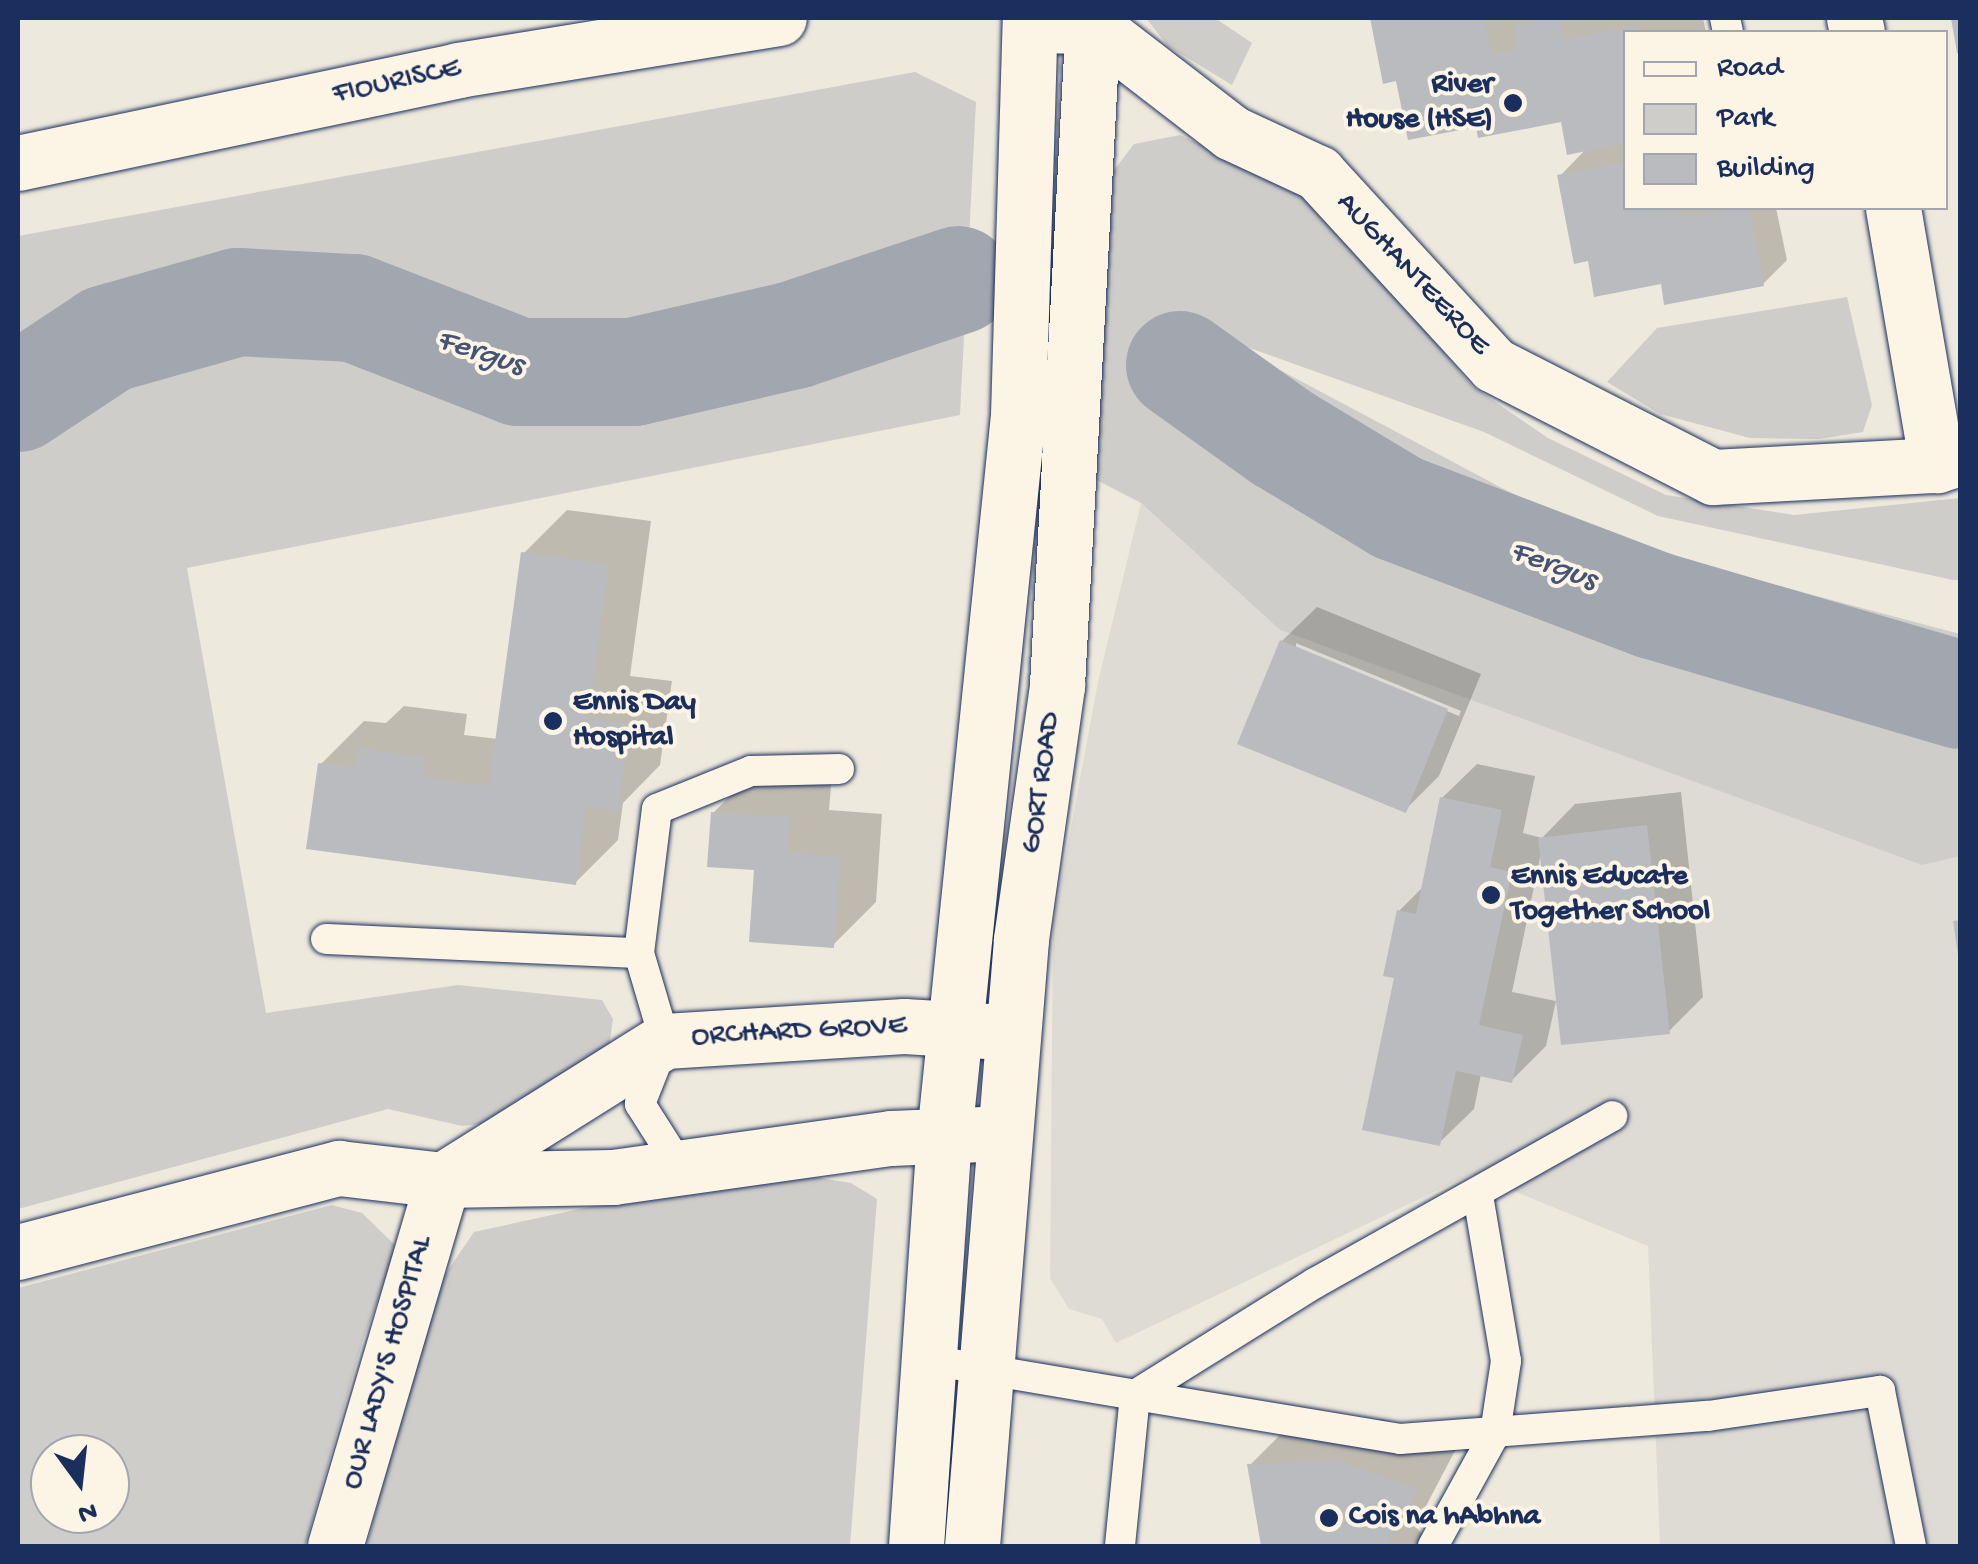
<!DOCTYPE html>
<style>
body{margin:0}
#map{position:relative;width:1978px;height:1564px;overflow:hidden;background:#eee9dd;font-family:"Gochi Hand",sans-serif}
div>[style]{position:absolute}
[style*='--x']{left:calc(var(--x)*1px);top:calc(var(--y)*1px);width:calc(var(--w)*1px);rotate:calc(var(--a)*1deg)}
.built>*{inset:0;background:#dedbd4}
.green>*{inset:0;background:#cfcdca}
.shadow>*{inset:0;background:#0003}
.river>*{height:108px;margin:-54px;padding:0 54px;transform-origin:54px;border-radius:54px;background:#a2a7af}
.building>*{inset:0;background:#babbbe}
.roads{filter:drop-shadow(0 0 2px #1b2f5e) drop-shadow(0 0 2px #1b2f5e)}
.lane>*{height:30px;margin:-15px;padding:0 15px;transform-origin:15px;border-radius:15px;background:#fcf5e5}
.street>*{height:55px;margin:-27.5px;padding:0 27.5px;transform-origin:27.5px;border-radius:27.5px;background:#fcf5e5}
.secondary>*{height:55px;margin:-27.5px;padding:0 27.5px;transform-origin:27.5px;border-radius:27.5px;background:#fcf5e5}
.dots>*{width:28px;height:28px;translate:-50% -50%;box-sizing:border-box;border:5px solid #fcf5e5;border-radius:50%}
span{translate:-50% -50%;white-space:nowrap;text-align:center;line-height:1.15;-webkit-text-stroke:8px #fcf5e5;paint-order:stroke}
.street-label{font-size:30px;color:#1b2f5e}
.poi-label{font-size:30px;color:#1b2f5e;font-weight:700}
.right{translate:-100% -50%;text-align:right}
.left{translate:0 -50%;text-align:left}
.water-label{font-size:32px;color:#445376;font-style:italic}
.frame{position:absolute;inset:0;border:20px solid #1b2f5e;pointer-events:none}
.legend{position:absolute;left:1623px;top:30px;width:325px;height:180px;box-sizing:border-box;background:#fcf5e5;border:2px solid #a2a6af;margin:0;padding:12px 18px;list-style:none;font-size:30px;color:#1b2f5e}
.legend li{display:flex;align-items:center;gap:20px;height:50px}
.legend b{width:50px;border:2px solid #a2a6af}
.north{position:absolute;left:30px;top:1434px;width:100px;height:100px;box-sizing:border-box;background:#fcf5e5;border:2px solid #a2a6af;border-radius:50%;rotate:165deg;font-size:28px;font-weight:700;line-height:40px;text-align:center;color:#1b2f5e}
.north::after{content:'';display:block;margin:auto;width:35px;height:45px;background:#1b2f5e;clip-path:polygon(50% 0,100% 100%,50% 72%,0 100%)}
</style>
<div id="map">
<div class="built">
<div style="clip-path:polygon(1141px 503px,1280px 630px,1921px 864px,1960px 856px,1960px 1546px,1660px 1546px,1648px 1246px,1472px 1174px,1116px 1343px,1102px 1319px,1069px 1309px,1050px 1278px,1053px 925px,1098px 682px)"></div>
</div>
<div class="green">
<div style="clip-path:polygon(1146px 18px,1215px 18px,1252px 43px,1232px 85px,1168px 46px)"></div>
<div style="clip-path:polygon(915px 72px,976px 102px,960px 415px,187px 568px,266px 1013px,458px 985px,602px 1000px,613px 1019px,609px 1049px,500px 1122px,462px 1126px,388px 1109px,18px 1209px,18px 236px)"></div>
<div style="clip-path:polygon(1180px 135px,1299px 193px,1340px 229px,1472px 386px,1548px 438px,1666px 495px,1794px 515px,1960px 498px,1960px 580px,1953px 580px,1658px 516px,1484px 432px,1216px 336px,1594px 537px,1960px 634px,1960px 856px,1922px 865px,1280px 630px,1141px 503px,1087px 475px,1105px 182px,1134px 144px)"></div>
<div style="clip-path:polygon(1847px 297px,1872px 405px,1863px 432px,1819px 439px,1750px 438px,1660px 414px,1607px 382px,1657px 328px)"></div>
<div style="clip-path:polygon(764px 1169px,851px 1183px,877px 1199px,850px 1546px,367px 1546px,429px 1298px,474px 1232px)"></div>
<div style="clip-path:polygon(evenodd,332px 1205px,362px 1213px,397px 1247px,363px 1340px,305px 1546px,18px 1546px,18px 1288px,332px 1205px,50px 1454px,110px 1454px,110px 1514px,50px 1514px,50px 1454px)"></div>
</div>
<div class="shadow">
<div style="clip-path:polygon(1374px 18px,1703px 18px,1706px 32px,1626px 32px,1626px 208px,1776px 208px,1787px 260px,1763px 284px,1663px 281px,1590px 258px,1560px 176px,1587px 148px,1563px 119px,1478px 124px,1398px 78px)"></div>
<div style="clip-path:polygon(567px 510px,651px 521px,630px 676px,672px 681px,660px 765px,623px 803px,618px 840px,575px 883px,321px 764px,364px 721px,386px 723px,404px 706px,467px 714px,464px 735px,498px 739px,524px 553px)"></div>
<div style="clip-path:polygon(evenodd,1317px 607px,1481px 674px,1439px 776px,1405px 810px,1282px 641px,1317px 607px,1296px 643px,1461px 711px,1459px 716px,1296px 649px,1296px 643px)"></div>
<div style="clip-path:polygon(1477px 764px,1535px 776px,1523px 833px,1542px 838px,1575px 804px,1681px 792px,1703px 997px,1669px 1031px,1541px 853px,1512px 992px,1556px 1001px,1546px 1046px,1512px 1080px,1481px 1074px,1474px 1109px,1439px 1143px,1397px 976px,1399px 911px,1424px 886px,1442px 798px)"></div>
<div style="clip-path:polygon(756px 770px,832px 774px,829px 810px,882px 814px,876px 902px,833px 945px,713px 813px)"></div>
<div style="clip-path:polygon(1382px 1419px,1458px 1445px,1415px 1527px,1437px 1546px,1264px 1546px,1250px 1465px,1293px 1422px)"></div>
</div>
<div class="river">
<div style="--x:1180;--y:365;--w:125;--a:35.6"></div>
<div style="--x:1282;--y:438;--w:135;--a:31.1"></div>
<div style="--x:1398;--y:508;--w:273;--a:20.8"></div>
<div style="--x:1653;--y:605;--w:320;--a:16.3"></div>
<div style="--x:18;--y:398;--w:107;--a:-33.5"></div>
<div style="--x:107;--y:339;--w:136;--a:-15.8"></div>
<div style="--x:238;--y:302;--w:116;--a:3"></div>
<div style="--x:354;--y:308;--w:177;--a:21.2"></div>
<div style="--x:519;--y:372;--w:114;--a:0"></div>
<div style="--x:633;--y:372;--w:165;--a:-12.9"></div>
<div style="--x:794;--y:335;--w:173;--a:-18.5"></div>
</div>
<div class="building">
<div style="clip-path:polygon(1370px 18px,1484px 18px,1491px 55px,1518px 50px,1513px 24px,1559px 18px,1563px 40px,1638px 25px,1640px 32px,1626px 32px,1626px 143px,1567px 155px,1561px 122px,1478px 138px,1476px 127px,1408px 140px,1396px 81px,1383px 84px)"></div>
<div style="clip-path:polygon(1951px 18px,1960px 18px,1960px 53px,1957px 53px)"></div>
<div style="clip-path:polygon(1626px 162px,1626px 208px,1678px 208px,1680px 217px,1749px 208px,1764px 286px,1664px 305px,1661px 284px,1594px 297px,1588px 261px,1574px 264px,1557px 175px)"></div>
<div style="clip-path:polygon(521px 552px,609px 564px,588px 719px,630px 724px,618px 811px,586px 806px,576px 885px,306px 849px,318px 763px,356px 767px,358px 748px,425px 757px,422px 777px,489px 786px)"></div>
<div style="clip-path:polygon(1280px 640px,1448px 709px,1406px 813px,1237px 744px)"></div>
<div style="clip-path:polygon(1440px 797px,1502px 810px,1490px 867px,1512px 872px,1479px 1025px,1523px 1035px,1512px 1083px,1456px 1071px,1440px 1146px,1362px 1130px,1394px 978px,1383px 976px,1397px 910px,1416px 914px)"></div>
<div style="clip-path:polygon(711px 812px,790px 817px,787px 853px,840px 856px,834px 948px,749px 942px,754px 870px,707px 867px)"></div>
<div style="clip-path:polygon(1647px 825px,1670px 1034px,1561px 1045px,1538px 838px)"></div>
<div style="clip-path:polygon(1960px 920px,1960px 955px,1958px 955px,1953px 921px)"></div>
<div style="clip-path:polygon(1338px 1461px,1417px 1489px,1386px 1546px,1261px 1546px,1247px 1464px)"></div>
</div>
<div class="roads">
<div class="lane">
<div style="--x:1725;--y:18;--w:14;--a:78"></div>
<div style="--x:326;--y:939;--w:313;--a:2.6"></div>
<div style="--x:680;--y:1167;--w:75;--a:-122.4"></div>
<div style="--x:640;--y:1104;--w:68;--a:-68.4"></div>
<div style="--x:665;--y:1041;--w:92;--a:-106.5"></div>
<div style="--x:639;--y:953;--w:145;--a:-82.9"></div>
<div style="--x:657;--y:809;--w:101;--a:-22"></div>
<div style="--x:751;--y:771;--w:88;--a:-1.3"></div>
<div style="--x:929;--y:1360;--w:209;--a:9.6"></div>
<div style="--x:1135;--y:1395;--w:152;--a:95.7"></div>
<div style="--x:1135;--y:1395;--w:269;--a:9.4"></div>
<div style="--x:1400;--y:1439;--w:309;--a:-4.3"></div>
<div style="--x:1708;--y:1416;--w:174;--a:-8.3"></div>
<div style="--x:1880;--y:1391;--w:158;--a:78.7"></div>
<div style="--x:1135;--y:1395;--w:212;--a:-31.9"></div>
<div style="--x:1315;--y:1283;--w:341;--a:-29.3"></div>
<div style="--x:1433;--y:1546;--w:129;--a:-61.2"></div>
<div style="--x:1495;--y:1433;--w:73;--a:-81.3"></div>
<div style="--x:1506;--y:1361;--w:167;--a:-99.6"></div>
</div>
<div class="street">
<div style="--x:1854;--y:18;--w:14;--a:78"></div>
<div style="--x:1030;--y:25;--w:63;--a:0.9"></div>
<div style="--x:1093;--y:26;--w:175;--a:37.6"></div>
<div style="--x:1232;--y:133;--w:95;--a:24.9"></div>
<div style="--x:1318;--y:173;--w:260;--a:47.5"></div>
<div style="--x:1494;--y:365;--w:246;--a:27.1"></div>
<div style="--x:1713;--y:477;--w:224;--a:-3.1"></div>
<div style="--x:1937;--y:465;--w:24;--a:-17"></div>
<div style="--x:18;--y:163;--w:450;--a:-11.9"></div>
<div style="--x:458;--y:70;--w:325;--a:-9.2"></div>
<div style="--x:1893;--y:208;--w:261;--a:80.3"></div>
<div style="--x:443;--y:1180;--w:262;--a:-32.1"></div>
<div style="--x:665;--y:1041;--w:239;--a:-3.6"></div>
<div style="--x:904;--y:1026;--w:100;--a:3.4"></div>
<div style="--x:18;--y:1252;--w:332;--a:-14.7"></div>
<div style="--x:339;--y:1168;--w:105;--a:6.6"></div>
<div style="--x:443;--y:1180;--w:170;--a:-1"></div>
<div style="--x:613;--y:1177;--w:281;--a:-8"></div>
<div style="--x:891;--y:1138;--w:114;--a:-2.5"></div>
<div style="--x:335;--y:1546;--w:382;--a:-73.6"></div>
</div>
<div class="secondary">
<div style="--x:916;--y:1546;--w:411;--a:-86.1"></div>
<div style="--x:944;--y:1136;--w:725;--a:-84.14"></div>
<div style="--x:1018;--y:415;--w:397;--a:-88.3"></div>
<div style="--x:972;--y:1546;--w:609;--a:-85.38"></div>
<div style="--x:1021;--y:939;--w:257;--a:-81.9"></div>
<div style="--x:1057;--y:685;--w:668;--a:-86.91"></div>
</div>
</div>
<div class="dots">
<div style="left:1513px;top:103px;background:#1b2f5e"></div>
<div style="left:553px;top:721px;background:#1b2f5e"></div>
<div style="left:1491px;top:895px;background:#1b2f5e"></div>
<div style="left:1329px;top:1518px;background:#1b2f5e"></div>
</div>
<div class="street-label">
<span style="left:397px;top:83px;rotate:-12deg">FIOURISCE</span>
<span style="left:1412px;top:275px;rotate:47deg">AUGHANTEEROE</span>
<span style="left:1043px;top:783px;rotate:-82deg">GORT ROAD</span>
<span style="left:799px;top:1033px;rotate:-3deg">ORCHARD GROVE</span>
<span style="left:389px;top:1363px;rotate:-74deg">OUR LADY'S HOSPITAL</span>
</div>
<div class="poi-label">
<span class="right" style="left:1493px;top:103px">River<br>House (HSE)</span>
<span class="left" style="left:573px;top:721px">Ennis Day<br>Hospital</span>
<span class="left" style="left:1511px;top:895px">Ennis Educate<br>Together School</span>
<span class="left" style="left:1349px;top:1518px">Cois na hAbhna</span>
</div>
<div class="water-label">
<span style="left:480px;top:354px;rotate:18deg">Fergus</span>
<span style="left:1553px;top:567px;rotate:21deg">Fergus</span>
</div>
<div class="frame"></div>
<ul class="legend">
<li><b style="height:12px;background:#fcf5e5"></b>Road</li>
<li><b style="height:28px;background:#cfcdca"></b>Park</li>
<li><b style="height:28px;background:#babbbe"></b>Building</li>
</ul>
<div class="north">N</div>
</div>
